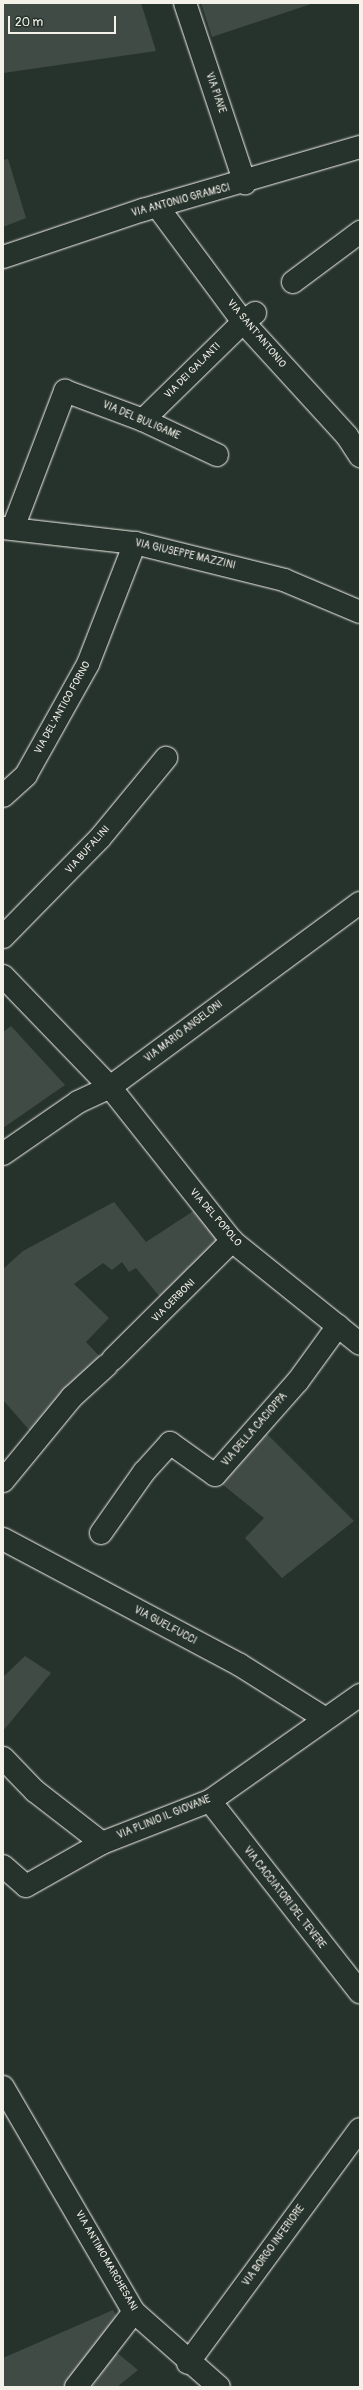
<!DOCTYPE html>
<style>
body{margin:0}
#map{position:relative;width:363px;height:2390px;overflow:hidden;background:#26332d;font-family:Pangolin,sans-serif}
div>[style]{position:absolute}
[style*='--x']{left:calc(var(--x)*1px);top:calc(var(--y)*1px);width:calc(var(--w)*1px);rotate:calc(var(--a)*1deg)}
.green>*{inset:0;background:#414b45}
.roads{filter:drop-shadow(0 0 1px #f4f1e8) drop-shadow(0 0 1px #f4f1e8)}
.lane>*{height:22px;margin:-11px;padding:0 11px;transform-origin:11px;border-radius:11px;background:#26332d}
.street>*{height:22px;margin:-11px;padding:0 11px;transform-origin:11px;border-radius:11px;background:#26332d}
span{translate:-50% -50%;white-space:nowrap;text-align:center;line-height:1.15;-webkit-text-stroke:4px #26332d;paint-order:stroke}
.street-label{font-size:10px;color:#f4f1e8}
.frame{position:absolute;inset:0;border:4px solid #f4f1e8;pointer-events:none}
.scale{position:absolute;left:8px;top:16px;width:108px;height:18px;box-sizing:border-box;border:2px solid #f4f1e8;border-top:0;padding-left:5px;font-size:12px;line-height:14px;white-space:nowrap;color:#f4f1e8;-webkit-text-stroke:3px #26332d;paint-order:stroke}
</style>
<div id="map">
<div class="green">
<div style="clip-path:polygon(3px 3px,141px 3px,156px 51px,3px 73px)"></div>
<div style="clip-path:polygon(201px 3px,314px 3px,212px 37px)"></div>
<div style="clip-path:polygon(8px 159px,26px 218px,3px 227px,3px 160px)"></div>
<div style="clip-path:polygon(11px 1026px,65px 1085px,3px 1128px,3px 1032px)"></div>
<div style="clip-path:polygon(114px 1202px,146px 1242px,195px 1210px,223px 1243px,165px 1303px,136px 1268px,129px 1272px,122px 1262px,112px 1270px,103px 1263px,74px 1284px,109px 1318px,86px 1342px,104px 1361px,31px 1432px,3px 1400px,3px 1269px,23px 1251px)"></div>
<div style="clip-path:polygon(263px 1430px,354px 1521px,282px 1578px,245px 1538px,264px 1518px,217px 1480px)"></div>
<div style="clip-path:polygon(25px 1656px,51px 1673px,3px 1731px,3px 1677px)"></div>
<div style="clip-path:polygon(113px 2310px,118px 2318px,65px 2387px,3px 2387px,3px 2358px)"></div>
<div style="clip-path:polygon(116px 2352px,138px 2370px,117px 2387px,92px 2387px)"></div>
</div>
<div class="roads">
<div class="lane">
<div style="--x:293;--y:282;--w:84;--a:-36.7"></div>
<div style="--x:243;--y:322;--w:15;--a:-37"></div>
<div style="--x:3;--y:796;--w:31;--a:-42"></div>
<div style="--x:26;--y:775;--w:127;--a:-60.8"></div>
<div style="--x:88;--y:664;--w:130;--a:-68.8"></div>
<div style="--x:3;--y:937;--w:139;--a:-45.6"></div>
<div style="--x:100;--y:838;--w:104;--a:-50.5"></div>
<div style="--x:101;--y:1533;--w:75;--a:-54.8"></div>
<div style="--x:144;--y:1472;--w:39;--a:-48"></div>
<div style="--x:170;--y:1443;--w:55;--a:35.4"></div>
<div style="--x:215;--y:1475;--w:125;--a:-48.6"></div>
<div style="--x:298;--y:1381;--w:68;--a:-54"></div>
<div style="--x:3;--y:1758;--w:46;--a:45.9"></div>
</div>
<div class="street">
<div style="--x:185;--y:3;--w:190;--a:71.6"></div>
<div style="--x:157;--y:206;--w:144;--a:53.4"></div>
<div style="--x:243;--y:322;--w:154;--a:47.6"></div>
<div style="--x:347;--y:436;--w:24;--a:57"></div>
<div style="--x:3;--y:257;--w:148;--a:-18.6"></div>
<div style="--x:143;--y:210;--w:226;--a:-16.2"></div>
<div style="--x:143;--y:420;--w:140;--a:-44.4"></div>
<div style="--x:3;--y:528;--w:133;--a:6.5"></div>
<div style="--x:135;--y:543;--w:154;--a:13.9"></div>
<div style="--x:284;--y:580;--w:82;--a:22.8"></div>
<div style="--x:13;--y:528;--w:147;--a:-69.2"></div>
<div style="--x:65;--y:391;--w:83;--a:20.4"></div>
<div style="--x:143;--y:420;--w:82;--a:25.3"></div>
<div style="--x:3;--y:976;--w:154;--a:46.1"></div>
<div style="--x:110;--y:1087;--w:196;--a:51.6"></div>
<div style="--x:232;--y:1241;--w:164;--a:38.8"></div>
<div style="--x:3;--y:1154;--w:91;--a:-34.7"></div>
<div style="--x:78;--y:1102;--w:35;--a:-25"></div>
<div style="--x:110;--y:1087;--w:310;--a:-36.4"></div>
<div style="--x:113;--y:1359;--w:168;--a:-44.8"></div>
<div style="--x:3;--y:1481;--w:109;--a:-50.6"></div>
<div style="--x:72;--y:1397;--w:47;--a:-42.4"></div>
<div style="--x:3;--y:1539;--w:268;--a:28"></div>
<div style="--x:240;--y:1665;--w:99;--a:32.2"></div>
<div style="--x:35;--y:1791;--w:85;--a:37.8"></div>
<div style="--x:210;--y:1801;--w:243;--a:51.9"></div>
<div style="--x:3;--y:1866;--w:30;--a:41"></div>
<div style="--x:26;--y:1886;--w:87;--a:-29.5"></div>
<div style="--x:102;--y:1843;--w:116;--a:-21.3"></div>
<div style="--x:210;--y:1801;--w:184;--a:-35.2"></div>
<div style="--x:3;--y:2087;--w:260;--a:59.8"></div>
<div style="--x:134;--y:2312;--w:113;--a:41.4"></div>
<div style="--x:188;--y:2363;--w:290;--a:-53.7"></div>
<div style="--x:76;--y:2387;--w:95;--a:-52.3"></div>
</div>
</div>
<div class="street-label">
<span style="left:215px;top:93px;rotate:71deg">VIA PIAVE</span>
<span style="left:181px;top:201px;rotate:-15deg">VIA ANTONIO GRAMSCI</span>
<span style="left:256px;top:334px;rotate:50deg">VIA SANT'ANTONIO</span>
<span style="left:193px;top:371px;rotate:-45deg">VIA DEI GALANTI</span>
<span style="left:141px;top:421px;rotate:23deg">VIA DEL BULIGAME</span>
<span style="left:185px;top:555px;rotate:13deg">VIA GIUSEPPE MAZZINI</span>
<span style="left:63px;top:708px;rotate:-61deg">VIA DEL'ANTICO FORNO</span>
<span style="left:88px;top:850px;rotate:-48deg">VIA BUFALINI</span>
<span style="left:184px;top:1032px;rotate:-37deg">VIA MARIO ANGELONI</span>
<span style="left:215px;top:1218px;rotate:49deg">VIA DEL POPOLO</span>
<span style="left:174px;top:1301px;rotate:-45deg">VIA CERBONI</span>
<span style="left:255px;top:1430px;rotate:-49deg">VIA DELLA CACIOPPA</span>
<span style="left:165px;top:1626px;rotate:28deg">VIA GUELFUCCI</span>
<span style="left:164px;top:1818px;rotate:-22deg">VIA PLINIO IL GIOVANE</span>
<span style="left:284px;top:1898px;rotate:52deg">VIA CACCIATORI DEL TEVERE</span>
<span style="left:274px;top:2246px;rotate:-54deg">VIA BORGO INFERIORE</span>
<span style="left:106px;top:2261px;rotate:60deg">VIA ANTIMO MARCHESANI</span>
</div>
<div class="frame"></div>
<div class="scale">20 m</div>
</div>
